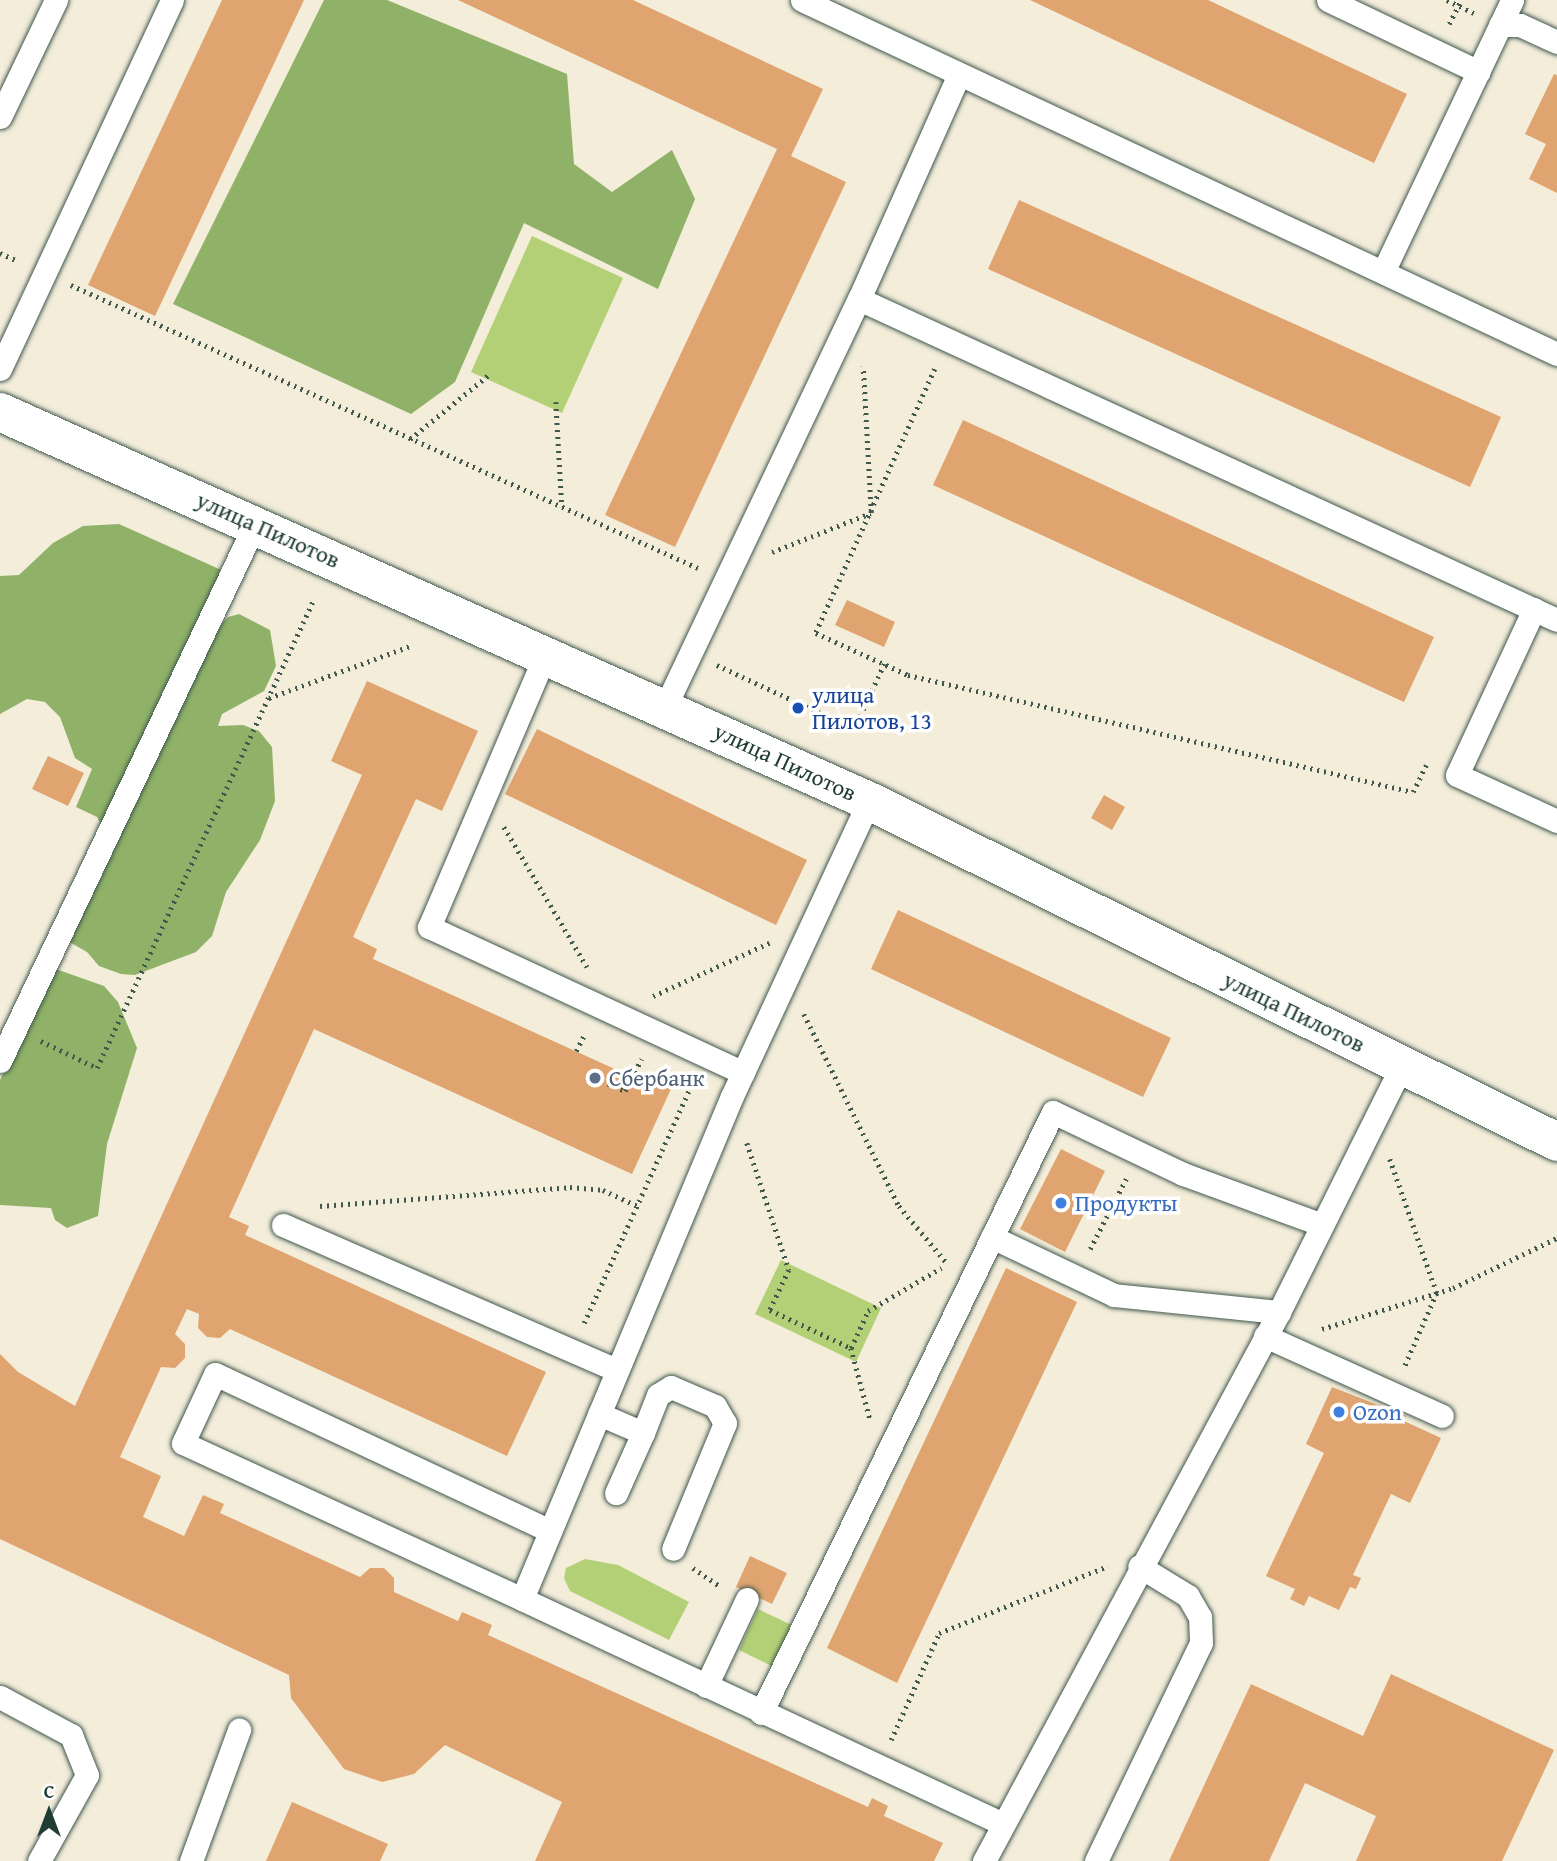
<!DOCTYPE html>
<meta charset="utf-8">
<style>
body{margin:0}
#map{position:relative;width:1557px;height:1861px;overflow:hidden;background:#f3edda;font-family:"Gentium Book Plus",serif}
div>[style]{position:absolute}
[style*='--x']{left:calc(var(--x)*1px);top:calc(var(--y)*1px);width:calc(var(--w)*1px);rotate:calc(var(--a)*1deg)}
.green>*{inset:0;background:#b4d077}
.forest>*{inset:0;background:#8fb268}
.building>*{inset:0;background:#dfa46f}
.path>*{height:4.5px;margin-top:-2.25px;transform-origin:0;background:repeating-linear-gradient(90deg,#3f574d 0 2px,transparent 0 7px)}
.roads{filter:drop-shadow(0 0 2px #3f574d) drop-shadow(0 0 2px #3f574d)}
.lane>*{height:23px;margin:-11.5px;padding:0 11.5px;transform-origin:11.5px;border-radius:11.5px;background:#fff}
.secondary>*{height:38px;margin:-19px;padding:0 19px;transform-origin:19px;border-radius:19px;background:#fff}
.dots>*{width:19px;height:19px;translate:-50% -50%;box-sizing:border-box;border:4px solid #fff;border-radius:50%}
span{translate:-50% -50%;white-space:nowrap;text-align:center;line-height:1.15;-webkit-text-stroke:7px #fff;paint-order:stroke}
.street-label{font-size:23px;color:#1f3d34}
.transit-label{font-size:23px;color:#164399}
.left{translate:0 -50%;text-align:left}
.service-label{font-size:23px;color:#4e5e75}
.shop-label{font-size:23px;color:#366cbe}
.north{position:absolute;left:14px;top:1777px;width:70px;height:70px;-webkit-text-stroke:5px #fff;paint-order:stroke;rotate:0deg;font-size:19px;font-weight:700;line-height:28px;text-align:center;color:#1f3d34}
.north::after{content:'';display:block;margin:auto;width:24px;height:32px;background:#1f3d34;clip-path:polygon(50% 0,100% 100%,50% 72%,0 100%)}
</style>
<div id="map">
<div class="green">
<div style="clip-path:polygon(532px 236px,623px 278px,562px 413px,471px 372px)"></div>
<div style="clip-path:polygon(781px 1260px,881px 1308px,856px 1362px,755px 1314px)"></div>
<div style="clip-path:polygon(585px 1559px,618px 1565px,689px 1602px,669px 1640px,570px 1591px,564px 1578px,566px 1568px)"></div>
<div style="clip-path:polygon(758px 1609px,798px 1628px,778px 1669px,739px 1650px)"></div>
</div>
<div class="forest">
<div style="clip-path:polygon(324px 0,387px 0,567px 74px,574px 164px,612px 192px,672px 150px,695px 199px,658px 289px,524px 223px,455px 382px,411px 414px,173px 304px)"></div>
<div style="clip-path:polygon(119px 524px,228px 573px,102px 826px,97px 817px,76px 807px,92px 769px,75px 758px,60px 717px,45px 702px,27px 699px,0 714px,0 576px,19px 575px,53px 543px,83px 526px)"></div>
<div style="clip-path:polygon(239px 614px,270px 630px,276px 666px,264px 691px,222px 714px,218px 726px,243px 725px,259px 731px,272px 747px,275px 801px,260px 840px,226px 892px,212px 936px,196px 952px,135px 975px,121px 974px,99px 966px,87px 952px,66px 940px,211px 635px,228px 617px)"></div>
<div style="clip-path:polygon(53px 968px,104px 986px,118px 1002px,137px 1048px,107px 1144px,98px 1216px,67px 1228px,55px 1220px,51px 1208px,0 1205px,0 1080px)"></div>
</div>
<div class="building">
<div style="clip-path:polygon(222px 0,304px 0,155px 316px,88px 285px)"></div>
<div style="clip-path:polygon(458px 0,633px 0,823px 89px,791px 156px,846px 182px,675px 547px,605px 515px,777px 149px)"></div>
<div style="clip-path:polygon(1030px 0,1208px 0,1407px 94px,1374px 163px)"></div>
<div style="clip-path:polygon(1554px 74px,1557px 75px,1557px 193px,1529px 179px,1546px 144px,1525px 134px)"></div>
<div style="clip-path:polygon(1019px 200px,1501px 417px,1470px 487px,988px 269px)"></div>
<div style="clip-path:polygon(963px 420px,1434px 637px,1404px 702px,933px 485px)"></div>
<div style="clip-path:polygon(847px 600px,895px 622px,884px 647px,835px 625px)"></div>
<div style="clip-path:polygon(367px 681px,478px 731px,442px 811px,416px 799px,353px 937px,377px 949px,373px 959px,650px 1085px,652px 1080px,671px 1089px,632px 1174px,314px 1029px,229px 1217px,249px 1226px,245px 1235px,546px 1372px,507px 1456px,230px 1329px,220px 1338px,207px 1337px,198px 1328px,199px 1314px,187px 1309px,175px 1334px,185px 1344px,185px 1358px,175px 1368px,161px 1367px,120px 1457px,161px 1476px,143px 1517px,184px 1536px,203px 1495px,224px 1504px,220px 1513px,360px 1577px,370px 1568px,384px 1568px,394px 1578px,394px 1592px,458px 1621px,462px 1612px,492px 1625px,488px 1635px,868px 1807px,872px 1798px,888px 1806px,884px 1816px,943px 1843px,934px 1861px,535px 1861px,562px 1802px,445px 1745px,414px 1774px,382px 1782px,344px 1769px,291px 1698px,289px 1675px,0 1539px,0 1354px,18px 1372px,75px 1406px,362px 775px,331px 761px)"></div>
<div style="clip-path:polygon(537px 729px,807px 860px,776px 925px,505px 794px)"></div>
<div style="clip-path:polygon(48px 756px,84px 773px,68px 806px,32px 789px)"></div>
<div style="clip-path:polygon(1104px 795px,1125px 807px,1112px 830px,1091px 818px)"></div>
<div style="clip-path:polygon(898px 910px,1171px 1038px,1143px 1097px,871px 969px)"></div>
<div style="clip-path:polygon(1061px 1149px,1105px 1171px,1065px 1252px,1020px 1229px)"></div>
<div style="clip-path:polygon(1006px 1268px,1077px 1302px,897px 1683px,827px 1648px)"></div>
<div style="clip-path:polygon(1332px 1387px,1406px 1416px,1404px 1421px,1441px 1438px,1410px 1503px,1391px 1494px,1353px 1575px,1361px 1578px,1356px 1589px,1350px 1587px,1339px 1610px,1309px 1596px,1304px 1606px,1290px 1599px,1295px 1589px,1266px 1576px,1324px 1453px,1306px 1444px)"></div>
<div style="clip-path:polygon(750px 1556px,787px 1573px,772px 1604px,736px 1587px)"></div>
<div style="clip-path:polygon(1391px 1674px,1554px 1750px,1502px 1861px,1356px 1861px,1376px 1816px,1305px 1783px,1269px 1861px,1169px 1861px,1251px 1684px,1363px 1736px)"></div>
<div style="clip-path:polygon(292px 1802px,388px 1844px,380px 1861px,266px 1861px)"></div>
</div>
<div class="path">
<div style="--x:1447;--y:0;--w:30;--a:26"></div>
<div style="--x:1449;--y:24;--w:27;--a:-63"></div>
<div style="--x:0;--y:253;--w:20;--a:24"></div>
<div style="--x:71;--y:285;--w:688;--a:24.29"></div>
<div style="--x:935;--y:369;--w:290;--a:114.3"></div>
<div style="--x:816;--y:633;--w:101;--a:24.5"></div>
<div style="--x:908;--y:675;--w:518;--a:13.04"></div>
<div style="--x:1413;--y:792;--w:30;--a:-64"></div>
<div style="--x:556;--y:402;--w:105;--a:86.7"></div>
<div style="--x:410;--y:439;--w:104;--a:-39.2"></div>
<div style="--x:772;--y:552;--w:106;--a:-21.5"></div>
<div style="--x:871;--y:513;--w:147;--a:-93.1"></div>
<div style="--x:717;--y:665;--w:151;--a:25"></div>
<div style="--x:854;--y:729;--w:72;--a:-65.2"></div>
<div style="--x:269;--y:698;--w:153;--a:-20.2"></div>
<div style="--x:504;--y:827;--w:163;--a:59.3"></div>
<div style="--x:653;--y:996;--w:128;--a:-24.6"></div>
<div style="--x:804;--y:1014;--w:214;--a:63.7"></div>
<div style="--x:899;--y:1206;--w:75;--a:49.9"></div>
<div style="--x:41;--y:1041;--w:62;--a:25.7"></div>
<div style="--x:97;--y:1068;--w:517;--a:-65.17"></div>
<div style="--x:576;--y:1051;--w:20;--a:-63"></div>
<div style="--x:595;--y:1078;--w:33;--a:23"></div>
<div style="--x:625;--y:1091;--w:36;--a:-63"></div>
<div style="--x:747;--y:1143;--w:134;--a:71.7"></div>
<div style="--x:789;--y:1270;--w:44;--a:115.4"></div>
<div style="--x:770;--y:1310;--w:89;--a:25.1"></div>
<div style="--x:851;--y:1348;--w:73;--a:75"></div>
<div style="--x:1390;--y:1159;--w:142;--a:70.7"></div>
<div style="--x:1437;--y:1293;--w:80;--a:113.7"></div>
<div style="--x:320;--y:1206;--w:251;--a:-4.3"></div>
<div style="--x:570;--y:1187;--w:33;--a:5"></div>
<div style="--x:603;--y:1190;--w:38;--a:25"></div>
<div style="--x:1090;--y:1249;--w:79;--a:-62.8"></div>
<div style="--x:584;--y:1323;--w:265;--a:-65.7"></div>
<div style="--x:1322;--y:1329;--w:137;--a:-17.4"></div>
<div style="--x:1453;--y:1288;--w:115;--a:-25.7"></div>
<div style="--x:851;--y:1348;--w:41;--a:-65.3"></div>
<div style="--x:868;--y:1311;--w:85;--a:-30.5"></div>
<div style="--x:693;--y:1568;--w:32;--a:34"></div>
<div style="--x:891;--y:1740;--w:117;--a:-65.8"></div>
<div style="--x:939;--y:1633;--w:182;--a:-21.6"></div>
</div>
<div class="roads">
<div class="lane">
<div style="--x:802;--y:0;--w:834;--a:25.12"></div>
<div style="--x:1328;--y:0;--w:167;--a:25.5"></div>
<div style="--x:1500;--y:25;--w:20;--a:0"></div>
<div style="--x:1520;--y:25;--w:41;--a:24.7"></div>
<div style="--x:0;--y:117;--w:130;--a:-64.4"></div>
<div style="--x:1383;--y:272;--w:301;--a:-64.6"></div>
<div style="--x:859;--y:299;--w:768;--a:24.7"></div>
<div style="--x:0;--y:369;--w:407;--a:-65"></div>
<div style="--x:1534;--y:609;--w:183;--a:114.9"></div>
<div style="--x:1457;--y:775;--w:110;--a:24.7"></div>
<div style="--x:546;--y:653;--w:298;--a:113.1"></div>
<div style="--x:429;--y:927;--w:346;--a:24.9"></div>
<div style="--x:665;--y:707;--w:452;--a:-64.6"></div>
<div style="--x:859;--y:299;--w:246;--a:-66"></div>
<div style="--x:869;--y:801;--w:325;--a:114.9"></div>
<div style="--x:732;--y:1096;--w:545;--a:112.66"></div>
<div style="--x:522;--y:1599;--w:529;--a:25.06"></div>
<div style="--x:0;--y:1061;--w:594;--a:-64.6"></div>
<div style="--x:283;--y:1225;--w:364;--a:23.5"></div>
<div style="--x:992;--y:1237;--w:135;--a:25.4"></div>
<div style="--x:1114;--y:1295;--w:166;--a:5.9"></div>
<div style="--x:1265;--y:1336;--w:194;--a:24.3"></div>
<div style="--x:599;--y:1414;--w:48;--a:23.4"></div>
<div style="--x:643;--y:1433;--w:66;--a:114.2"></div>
<div style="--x:643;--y:1433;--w:41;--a:-68.5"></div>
<div style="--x:658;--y:1395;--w:15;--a:-32"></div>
<div style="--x:671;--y:1387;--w:48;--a:23.4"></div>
<div style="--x:715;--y:1406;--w:20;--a:60"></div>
<div style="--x:725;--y:1423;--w:136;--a:112.4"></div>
<div style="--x:522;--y:1599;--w:373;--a:-155.3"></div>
<div style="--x:183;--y:1443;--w:76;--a:-65.1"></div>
<div style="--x:215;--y:1374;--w:370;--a:25.1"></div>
<div style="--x:706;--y:1686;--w:96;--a:-64.8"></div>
<div style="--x:0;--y:1697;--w:81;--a:28.2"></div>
<div style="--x:71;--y:1735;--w:43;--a:68.2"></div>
<div style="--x:87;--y:1775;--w:98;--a:119.2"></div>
<div style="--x:761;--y:1713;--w:668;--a:-64.09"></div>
<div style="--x:1053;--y:1112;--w:144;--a:25.5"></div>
<div style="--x:1183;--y:1174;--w:148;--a:20.1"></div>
<div style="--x:191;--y:1861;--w:140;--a:-69.9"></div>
<div style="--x:984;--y:1861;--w:623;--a:-61.75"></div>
<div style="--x:1279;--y:1312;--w:276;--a:-63.5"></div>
<div style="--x:1096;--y:1861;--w:242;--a:-64.3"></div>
<div style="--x:1201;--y:1643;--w:26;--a:-92"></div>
<div style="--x:1200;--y:1617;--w:24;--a:-120"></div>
<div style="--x:1188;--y:1596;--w:57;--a:-148.5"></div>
</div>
<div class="secondary">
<div style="--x:0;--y:412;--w:952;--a:24.12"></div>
<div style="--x:869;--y:801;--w:768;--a:26.36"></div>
</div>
</div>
<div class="dots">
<div style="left:798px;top:708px;background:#1a4fb4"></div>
<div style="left:595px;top:1078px;background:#5c6f8a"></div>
<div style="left:1061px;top:1203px;background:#3f7fe0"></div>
<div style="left:1339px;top:1412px;background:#3f7fe0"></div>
</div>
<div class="street-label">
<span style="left:268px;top:530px;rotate:24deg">улица Пилотов</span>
<span style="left:785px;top:762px;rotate:25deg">улица Пилотов</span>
<span style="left:1294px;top:1012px;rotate:26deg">улица Пилотов</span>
</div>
<div class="transit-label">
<span class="left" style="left:812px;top:708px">улица<br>Пилотов, 13</span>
</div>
<div class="service-label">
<span class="left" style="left:609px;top:1078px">Сбербанк</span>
</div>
<div class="shop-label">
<span class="left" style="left:1075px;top:1203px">Продукты</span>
<span class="left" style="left:1353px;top:1412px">Ozon</span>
</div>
<div class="north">С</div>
</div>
